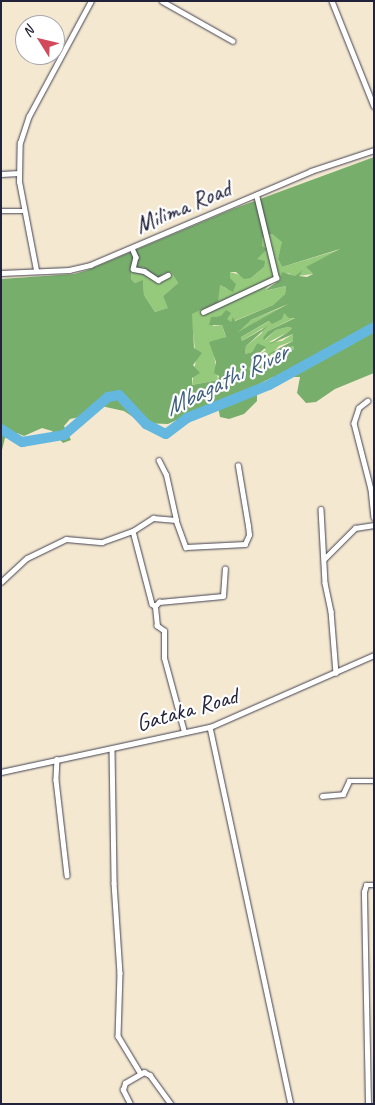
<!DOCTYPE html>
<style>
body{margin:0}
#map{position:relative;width:375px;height:1105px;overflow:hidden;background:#f4e8d0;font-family:Caveat,sans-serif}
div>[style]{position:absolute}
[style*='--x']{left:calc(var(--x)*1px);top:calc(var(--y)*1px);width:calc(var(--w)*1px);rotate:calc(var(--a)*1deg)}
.green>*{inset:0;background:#95ca7c}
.forest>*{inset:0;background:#78ae6c}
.river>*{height:10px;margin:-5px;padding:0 5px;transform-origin:5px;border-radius:5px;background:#64b8e0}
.roads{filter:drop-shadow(0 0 1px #424051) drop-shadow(0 0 1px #424051)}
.minor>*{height:4.5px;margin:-2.25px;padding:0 2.25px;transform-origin:2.25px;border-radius:2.25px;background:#fff}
.tertiary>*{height:5px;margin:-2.5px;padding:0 2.5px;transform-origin:2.5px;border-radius:2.5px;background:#fff}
span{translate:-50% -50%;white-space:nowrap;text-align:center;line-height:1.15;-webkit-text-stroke:4.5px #fff;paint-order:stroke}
.street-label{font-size:24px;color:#22223b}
.water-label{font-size:25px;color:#3c5e7d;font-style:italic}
.frame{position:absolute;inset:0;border:2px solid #22223b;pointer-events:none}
.north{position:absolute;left:15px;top:15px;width:50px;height:50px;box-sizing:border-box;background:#fff;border:1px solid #a7a7b1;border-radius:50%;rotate:306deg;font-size:14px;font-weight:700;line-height:20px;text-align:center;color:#22223b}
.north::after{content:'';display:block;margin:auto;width:18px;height:22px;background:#d1495b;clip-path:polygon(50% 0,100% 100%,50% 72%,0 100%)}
</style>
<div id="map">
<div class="green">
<div style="clip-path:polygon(272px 234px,283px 242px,278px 259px,282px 267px,342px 249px,307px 268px,313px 274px,298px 276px,302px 271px,295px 277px,288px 273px,267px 287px,265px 291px,286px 286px,285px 294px,273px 305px,234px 321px,233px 318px,231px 323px,216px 316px,213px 326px,222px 325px,226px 338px,213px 349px,218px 380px,192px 385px,196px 359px,191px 314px,218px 302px,217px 289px,220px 285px,227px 289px,230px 272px,251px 278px,264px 267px,257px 259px,262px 238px)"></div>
<div style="clip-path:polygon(132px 267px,143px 267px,159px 278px,164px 273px,171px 272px,178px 283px,163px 296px,169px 308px,155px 312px,144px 295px,143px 281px,135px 283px,131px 279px)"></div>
<div style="clip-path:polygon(290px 304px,248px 326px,237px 334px,238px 329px,251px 320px)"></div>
<div style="clip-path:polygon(284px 313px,296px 317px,268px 331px,265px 340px,276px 330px,288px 327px,292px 328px,288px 332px,269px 342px,282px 341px,293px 334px,294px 336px,293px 341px,279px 346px,269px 357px,278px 351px,293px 346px,294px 349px,249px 370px,252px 362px,257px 361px,254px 358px,266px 350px,257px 343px,252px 352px,245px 354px,246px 346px,262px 333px,263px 328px,242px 341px,241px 337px)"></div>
</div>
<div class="forest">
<div style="clip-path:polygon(evenodd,374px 157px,374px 373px,335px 389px,316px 402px,306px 403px,297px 393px,300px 377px,273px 377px,257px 385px,257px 401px,244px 414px,229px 419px,220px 417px,217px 401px,168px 424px,142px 423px,124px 411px,101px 406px,90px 415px,70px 419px,64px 426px,71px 440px,63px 443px,52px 431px,42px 428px,24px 436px,17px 433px,5px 438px,1px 454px,1px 279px,74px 274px,88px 270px,233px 209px,374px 157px,272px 234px,282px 242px,278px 259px,282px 267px,340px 249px,306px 267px,313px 274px,307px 277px,299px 276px,303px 270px,295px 276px,282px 272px,280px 280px,264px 291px,286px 286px,285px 294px,273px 305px,235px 321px,233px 317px,231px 322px,227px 319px,231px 313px,226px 310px,221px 316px,211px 317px,209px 325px,222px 325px,226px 337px,209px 342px,216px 362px,214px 373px,219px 376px,218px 380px,192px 385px,192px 378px,200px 373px,193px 365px,202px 353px,194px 348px,192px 314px,218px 302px,220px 285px,233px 292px,236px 284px,230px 278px,230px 272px,236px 272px,244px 279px,251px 278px,264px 267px,265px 261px,257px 259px,267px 249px,262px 246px,262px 238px,272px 234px,374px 157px,132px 267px,143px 267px,159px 278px,164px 273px,171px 272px,178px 283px,163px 296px,168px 308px,155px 312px,144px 295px,143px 280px,135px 283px,131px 279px,132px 267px,374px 157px,288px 304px,248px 326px,237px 333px,251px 320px,288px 304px,374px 157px,284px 313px,289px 318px,295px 318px,268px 331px,263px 338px,264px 340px,276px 330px,288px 327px,292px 328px,288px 332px,268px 345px,293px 334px,293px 341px,263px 357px,293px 346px,294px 349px,249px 370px,252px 362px,257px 362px,254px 358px,266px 347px,257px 343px,252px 352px,245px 354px,246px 346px,268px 326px,242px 341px,241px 337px,269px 321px,272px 324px,282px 319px,284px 313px)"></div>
</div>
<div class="river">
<div style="--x:1;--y:429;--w:25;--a:32"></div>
<div style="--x:22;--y:442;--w:43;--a:-9.5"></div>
<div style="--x:64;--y:435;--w:58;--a:-40.8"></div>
<div style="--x:108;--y:397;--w:11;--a:-10"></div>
<div style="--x:119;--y:395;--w:40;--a:47"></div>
<div style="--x:146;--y:424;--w:22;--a:27"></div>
<div style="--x:166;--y:434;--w:26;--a:-37"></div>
<div style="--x:187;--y:418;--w:88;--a:-21.9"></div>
<div style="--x:269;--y:385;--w:120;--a:-28.9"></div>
</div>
<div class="roads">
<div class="minor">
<div style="--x:162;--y:1;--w:81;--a:29.4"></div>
<div style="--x:332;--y:1;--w:113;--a:68.2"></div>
<div style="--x:1;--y:174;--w:18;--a:-3"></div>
<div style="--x:1;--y:211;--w:22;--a:0"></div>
<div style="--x:132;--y:248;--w:10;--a:66"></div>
<div style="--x:136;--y:257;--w:12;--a:104"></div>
<div style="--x:133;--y:269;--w:11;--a:10"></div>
<div style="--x:144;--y:271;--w:17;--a:33"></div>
<div style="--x:158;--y:280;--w:11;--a:-27"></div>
<div style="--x:36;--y:270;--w:90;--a:-100.9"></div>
<div style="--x:19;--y:182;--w:39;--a:-89"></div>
<div style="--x:20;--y:143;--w:28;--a:-72"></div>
<div style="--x:29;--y:116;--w:131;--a:-61.7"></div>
<div style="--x:1;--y:273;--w:68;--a:-2.5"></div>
<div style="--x:69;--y:270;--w:22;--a:-13"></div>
<div style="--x:90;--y:265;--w:240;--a:-23"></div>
<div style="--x:311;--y:171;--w:66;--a:-18.4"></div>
<div style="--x:203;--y:312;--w:81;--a:-25"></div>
<div style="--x:276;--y:278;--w:85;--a:-103.5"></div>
<div style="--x:368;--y:401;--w:11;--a:142"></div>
<div style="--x:359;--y:408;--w:16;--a:108"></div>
<div style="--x:354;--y:423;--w:68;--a:75.6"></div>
<div style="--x:371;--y:489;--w:28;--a:84"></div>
<div style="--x:321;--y:509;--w:74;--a:86.9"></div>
<div style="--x:325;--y:583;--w:29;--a:78"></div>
<div style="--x:331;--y:611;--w:62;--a:85.4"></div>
<div style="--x:176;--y:520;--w:29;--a:70"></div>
<div style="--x:186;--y:547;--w:59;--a:-2.9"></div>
<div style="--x:245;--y:544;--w:10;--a:-66"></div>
<div style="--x:249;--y:535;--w:9;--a:-96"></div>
<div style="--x:248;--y:526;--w:61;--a:-99.5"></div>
<div style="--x:133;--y:531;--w:75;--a:75.4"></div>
<div style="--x:152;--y:604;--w:4;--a:34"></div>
<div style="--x:324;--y:559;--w:44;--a:-45"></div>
<div style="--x:355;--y:528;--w:19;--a:-9"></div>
<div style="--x:1;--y:582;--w:35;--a:-43"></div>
<div style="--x:27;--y:558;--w:43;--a:-26"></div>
<div style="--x:66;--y:539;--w:36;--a:5"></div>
<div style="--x:102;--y:542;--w:33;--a:-20"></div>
<div style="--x:133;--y:531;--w:24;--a:-33"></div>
<div style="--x:153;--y:518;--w:23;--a:5"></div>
<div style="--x:176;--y:520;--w:46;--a:-102.5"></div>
<div style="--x:166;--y:475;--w:16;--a:-117"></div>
<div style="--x:210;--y:727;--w:386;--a:77.9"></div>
<div style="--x:184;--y:732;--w:77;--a:-105.1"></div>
<div style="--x:164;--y:658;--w:27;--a:-90"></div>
<div style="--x:164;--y:631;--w:9;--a:-144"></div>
<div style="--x:157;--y:626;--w:20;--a:-96"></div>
<div style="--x:155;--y:606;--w:6;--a:-45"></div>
<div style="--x:159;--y:602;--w:64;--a:-5.4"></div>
<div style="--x:223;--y:596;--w:27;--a:-86"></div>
<div style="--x:112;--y:749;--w:134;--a:89.1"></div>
<div style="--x:114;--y:883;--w:90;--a:86.2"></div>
<div style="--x:120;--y:973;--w:63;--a:91.8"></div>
<div style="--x:118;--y:1036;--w:44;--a:58.8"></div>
<div style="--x:57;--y:759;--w:21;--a:93"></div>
<div style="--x:56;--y:780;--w:96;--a:83.4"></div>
<div style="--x:322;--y:796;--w:21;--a:-5"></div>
<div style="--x:343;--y:794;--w:14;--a:-65"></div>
<div style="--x:349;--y:781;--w:25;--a:0"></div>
<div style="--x:130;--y:1104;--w:16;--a:-117"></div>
<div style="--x:123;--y:1090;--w:7;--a:-74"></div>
<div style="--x:125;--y:1083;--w:22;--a:-30"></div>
<div style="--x:144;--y:1072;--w:7;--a:27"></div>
<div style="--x:150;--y:1075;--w:36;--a:54"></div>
<div style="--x:368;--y:1104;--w:212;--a:-91.1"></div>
<div style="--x:364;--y:892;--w:7;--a:-74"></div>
<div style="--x:366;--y:885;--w:8;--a:0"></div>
</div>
<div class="tertiary">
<div style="--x:1;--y:772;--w:214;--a:-12.2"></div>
<div style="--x:210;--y:727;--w:179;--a:-23.7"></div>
</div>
</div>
<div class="street-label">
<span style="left:183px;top:207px;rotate:-23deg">Milima Road</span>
<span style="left:187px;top:710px;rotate:-16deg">Gataka Road</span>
</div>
<div class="water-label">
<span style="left:226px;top:380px;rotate:-26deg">Mbagathi River</span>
</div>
<div class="frame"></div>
<div class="north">N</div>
</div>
